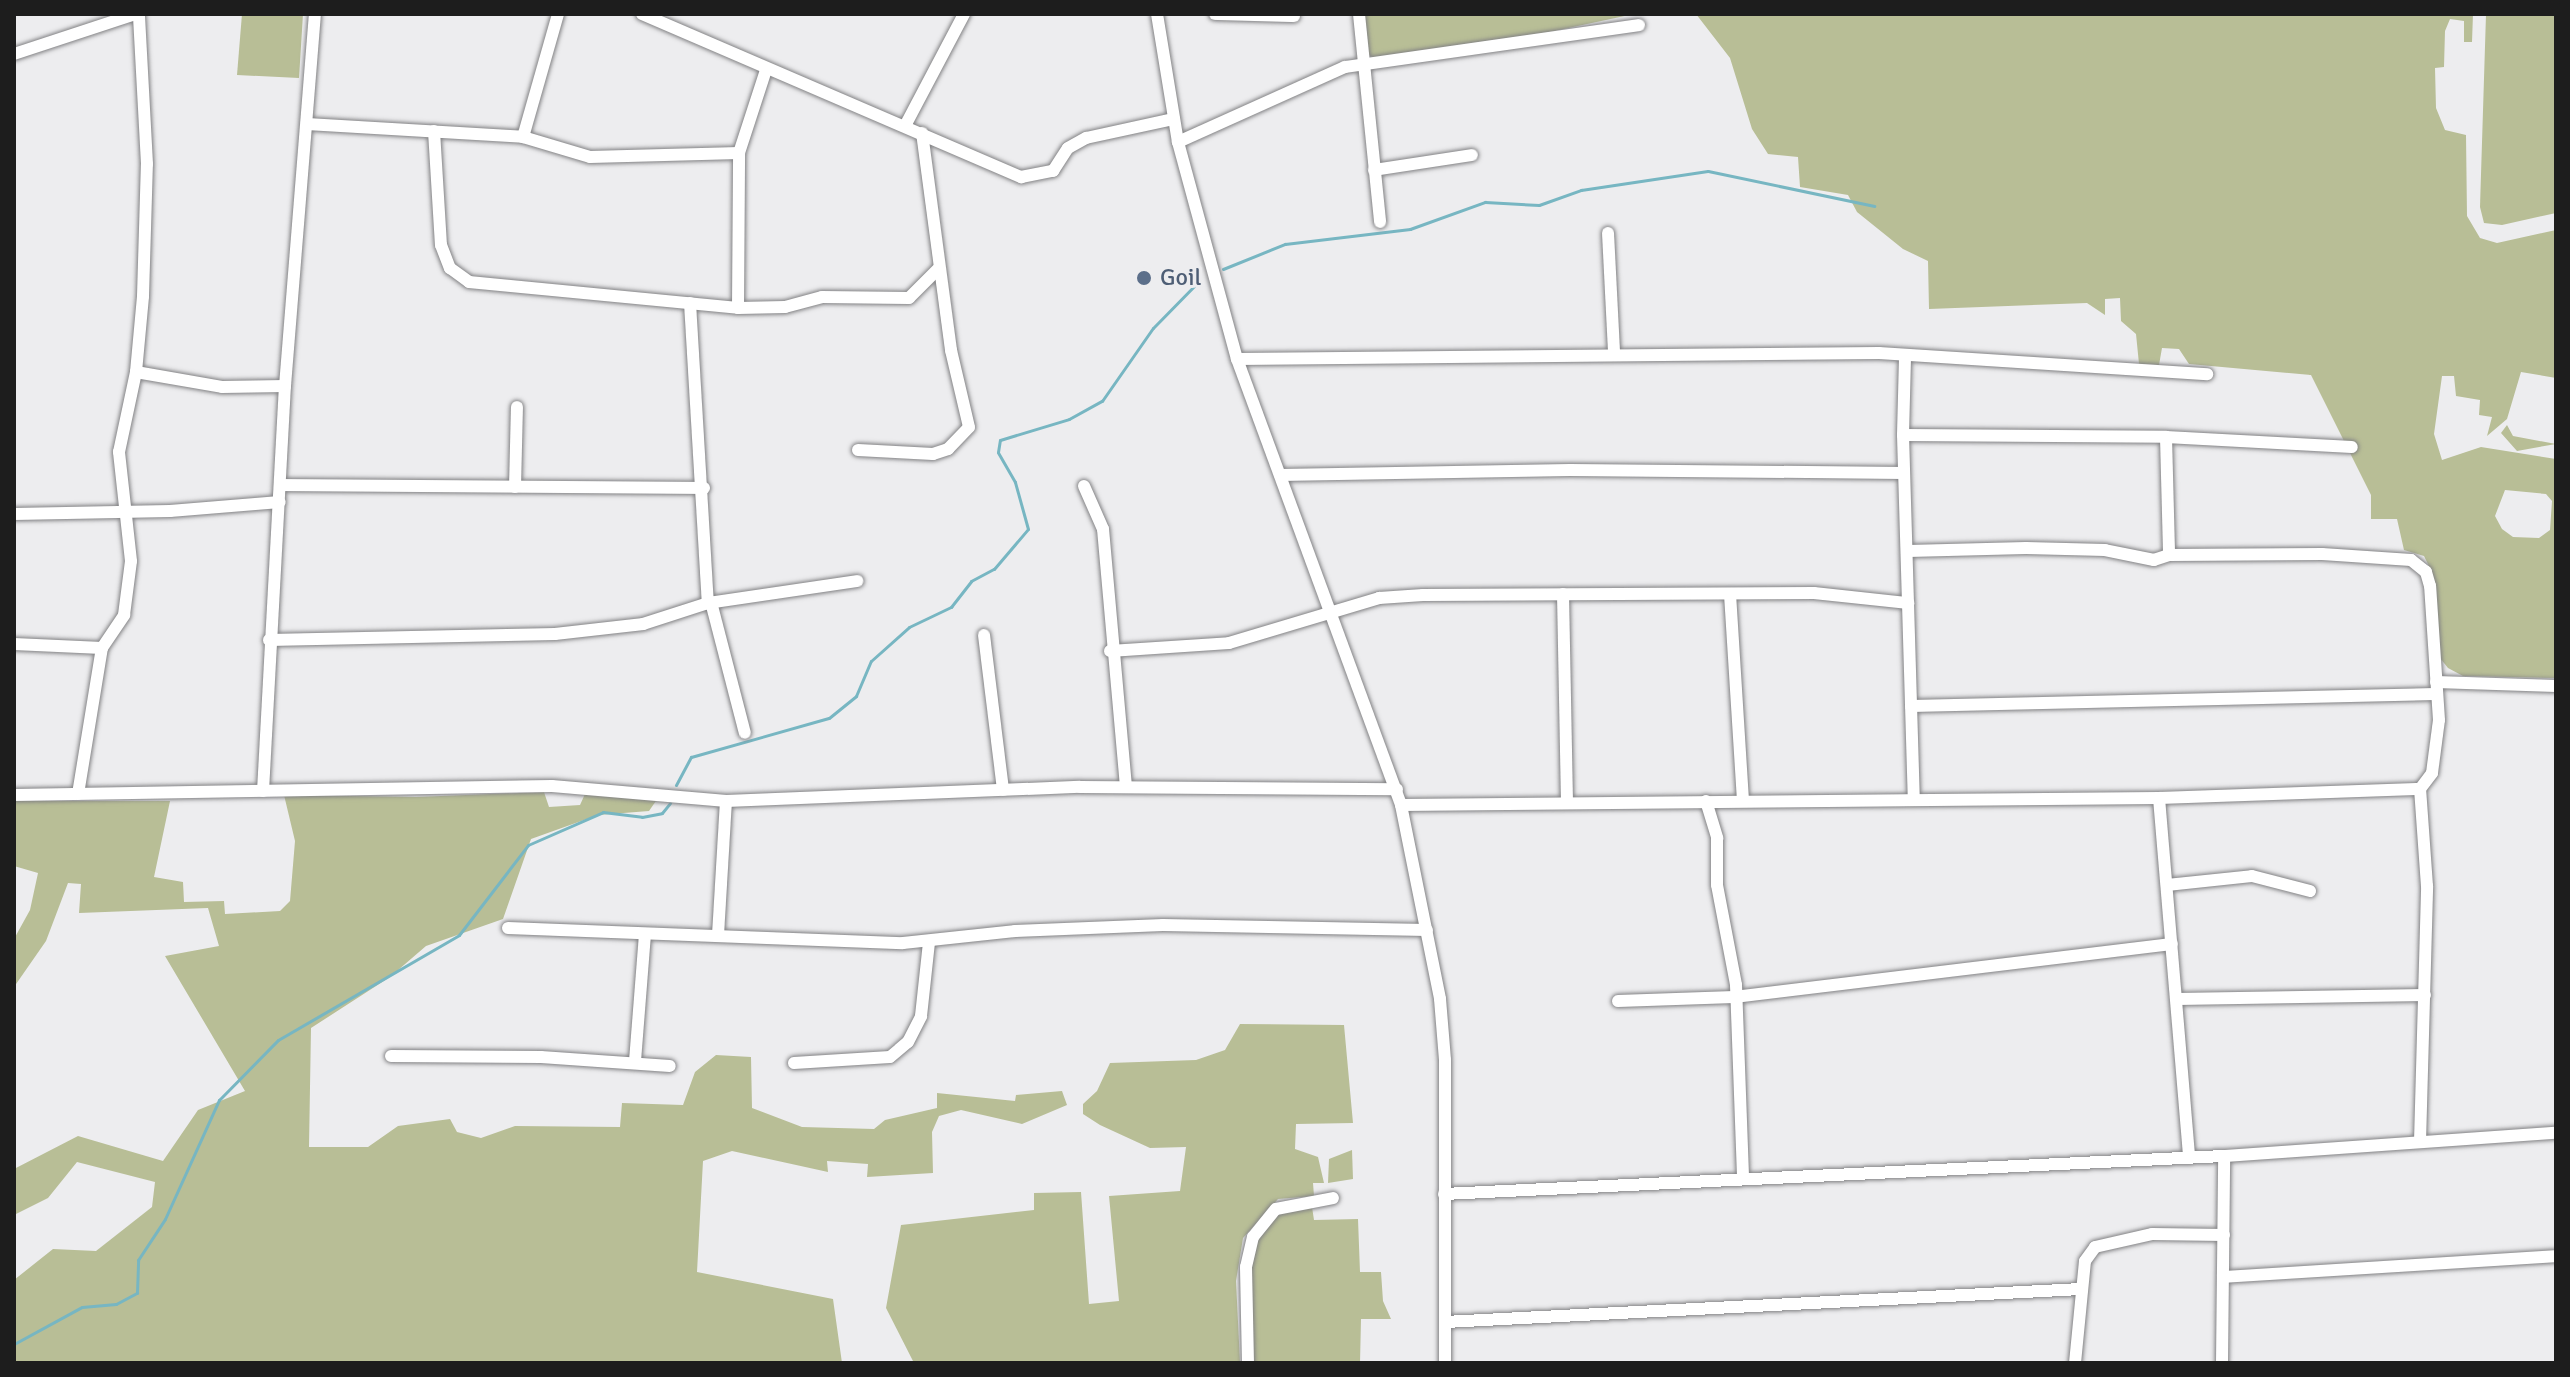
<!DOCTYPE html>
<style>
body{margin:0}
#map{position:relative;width:2570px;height:1377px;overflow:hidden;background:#ededef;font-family:Signika,sans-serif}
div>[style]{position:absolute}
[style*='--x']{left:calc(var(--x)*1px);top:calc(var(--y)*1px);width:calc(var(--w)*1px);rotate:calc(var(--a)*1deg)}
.green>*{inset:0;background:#b8be96}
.stream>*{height:3px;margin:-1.5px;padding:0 1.5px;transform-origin:1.5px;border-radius:1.5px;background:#77b6c2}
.roads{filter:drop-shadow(0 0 2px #828284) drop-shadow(0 0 2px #828284)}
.minor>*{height:12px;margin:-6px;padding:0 6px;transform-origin:6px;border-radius:6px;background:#fff}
.dots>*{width:22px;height:22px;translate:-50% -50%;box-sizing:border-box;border:4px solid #ededef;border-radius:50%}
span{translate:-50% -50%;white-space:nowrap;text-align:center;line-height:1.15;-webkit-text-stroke:6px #ededef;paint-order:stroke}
.service-label{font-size:24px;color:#4e5e75}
.left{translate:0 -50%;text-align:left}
.frame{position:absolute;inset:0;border:16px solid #1d1d1d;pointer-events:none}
</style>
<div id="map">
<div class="green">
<div style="clip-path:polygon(242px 14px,303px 14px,299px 78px,237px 75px)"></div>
<div style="clip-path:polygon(1362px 14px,1634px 14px,1507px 41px,1379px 60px,1364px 53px)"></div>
<div style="clip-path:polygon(evenodd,1696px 14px,2473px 14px,2472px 42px,2464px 42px,2464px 21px,2450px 19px,2445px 31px,2444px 67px,2435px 68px,2436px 108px,2445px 130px,2466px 135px,2467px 216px,2480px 238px,2497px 243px,2556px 230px,2556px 378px,2521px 372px,2507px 419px,2487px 436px,2492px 417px,2479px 415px,2480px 400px,2456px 396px,2454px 376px,2442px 376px,2434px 434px,2442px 460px,2481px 447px,2556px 459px,2556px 678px,2463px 676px,2448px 668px,2440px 658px,2429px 566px,2424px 556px,2404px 550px,2397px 519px,2371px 519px,2371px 495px,2311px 375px,2189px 364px,2179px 349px,2162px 348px,2159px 365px,2139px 364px,2136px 334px,2121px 321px,2120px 298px,2105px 299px,2105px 315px,2087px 303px,1929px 309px,1928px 261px,1903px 249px,1857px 212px,1848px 195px,1800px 187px,1798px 157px,1768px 154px,1752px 129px,1730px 58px,1696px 14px,2505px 490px,2546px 494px,2552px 501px,2550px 530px,2539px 538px,2513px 537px,2502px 529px,2495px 516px,2505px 490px)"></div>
<div style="clip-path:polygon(2486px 14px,2556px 14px,2556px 213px,2502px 225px,2484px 223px,2480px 207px)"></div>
<div style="clip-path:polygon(2507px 425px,2513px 436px,2556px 444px,2517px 451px,2501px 433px)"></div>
<div style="clip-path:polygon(544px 792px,549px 807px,580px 805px,585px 794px,658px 798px,649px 811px,598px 815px,531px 839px,503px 919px,426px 946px,390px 977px,311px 1028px,309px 1147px,368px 1147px,398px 1126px,450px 1119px,457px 1132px,481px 1138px,515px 1126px,620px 1127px,622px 1103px,683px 1105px,695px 1072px,716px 1055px,751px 1057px,752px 1108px,802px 1127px,874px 1129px,885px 1120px,937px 1108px,937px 1093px,1015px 1101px,1016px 1095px,1062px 1091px,1067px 1105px,1022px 1124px,961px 1110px,939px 1116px,932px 1132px,933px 1173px,867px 1177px,868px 1164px,827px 1161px,828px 1172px,732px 1151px,703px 1161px,697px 1272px,833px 1299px,842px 1363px,14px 1363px,14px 1280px,53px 1249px,96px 1251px,152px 1207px,155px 1182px,77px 1162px,48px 1198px,14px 1215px,14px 1169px,78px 1136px,163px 1161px,198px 1110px,245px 1091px,165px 956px,219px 946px,208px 908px,79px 913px,81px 884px,68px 883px,46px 941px,14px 987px,14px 939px,30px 910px,38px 873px,14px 866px,14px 801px,170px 801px,154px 877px,183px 882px,184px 902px,224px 901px,225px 914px,280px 911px,290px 901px,295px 841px,284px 795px,416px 797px)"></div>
<div style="clip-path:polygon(1240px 1024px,1344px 1025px,1353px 1123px,1296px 1124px,1295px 1149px,1318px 1157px,1324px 1183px,1313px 1183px,1314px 1196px,1278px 1199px,1243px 1238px,1236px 1281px,1240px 1363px,914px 1363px,886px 1308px,901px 1225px,1034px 1210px,1034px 1193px,1081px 1192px,1089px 1304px,1119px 1301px,1109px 1196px,1180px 1191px,1186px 1147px,1150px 1148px,1100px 1125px,1083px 1114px,1083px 1104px,1097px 1091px,1110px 1063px,1196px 1060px,1225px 1050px)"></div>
<div style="clip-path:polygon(1352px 1150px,1353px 1179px,1328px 1183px,1329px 1159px)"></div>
<div style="clip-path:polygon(1312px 1207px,1314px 1220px,1358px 1219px,1360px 1272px,1381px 1272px,1383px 1301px,1391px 1319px,1361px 1319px,1360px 1363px,1251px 1363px,1249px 1268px,1254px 1243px,1280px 1212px)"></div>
</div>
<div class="stream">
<div style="--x:1223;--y:269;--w:67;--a:-22"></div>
<div style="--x:1285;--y:244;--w:126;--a:-6.8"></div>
<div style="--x:1410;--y:229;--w:80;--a:-19.8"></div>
<div style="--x:1485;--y:202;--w:54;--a:3.2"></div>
<div style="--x:1539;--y:205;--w:45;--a:-19.7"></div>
<div style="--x:1581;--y:190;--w:128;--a:-8.5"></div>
<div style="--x:1708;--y:171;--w:170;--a:11.9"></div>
<div style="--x:676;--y:785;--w:32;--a:-62"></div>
<div style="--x:691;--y:757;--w:143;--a:-15.8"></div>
<div style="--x:829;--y:718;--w:35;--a:-39"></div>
<div style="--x:856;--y:696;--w:38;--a:-67"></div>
<div style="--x:871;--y:661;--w:51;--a:-41.8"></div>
<div style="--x:909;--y:627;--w:47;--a:-25.5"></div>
<div style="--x:951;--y:607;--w:33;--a:-52"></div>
<div style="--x:971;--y:581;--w:26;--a:-28"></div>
<div style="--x:994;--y:569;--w:52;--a:-49.6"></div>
<div style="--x:1028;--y:529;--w:49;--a:-105.5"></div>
<div style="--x:1015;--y:482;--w:34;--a:-120"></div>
<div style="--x:998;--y:452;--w:12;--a:-81"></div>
<div style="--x:1000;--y:440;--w:72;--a:-16.9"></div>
<div style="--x:1069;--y:419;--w:38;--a:-29"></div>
<div style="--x:1102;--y:401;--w:89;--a:-55.1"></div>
<div style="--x:1153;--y:328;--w:63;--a:-45.6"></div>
<div style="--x:14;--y:1344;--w:77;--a:-28.6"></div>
<div style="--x:82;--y:1307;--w:34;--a:-5"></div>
<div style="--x:116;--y:1304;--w:24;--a:-28"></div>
<div style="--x:137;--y:1293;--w:33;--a:-88"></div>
<div style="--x:138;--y:1260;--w:49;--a:-56.6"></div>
<div style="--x:165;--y:1219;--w:131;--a:-65.6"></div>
<div style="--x:219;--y:1100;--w:84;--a:-45.5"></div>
<div style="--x:278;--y:1040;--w:209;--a:-30.1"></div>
<div style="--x:459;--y:935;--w:113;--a:-52.5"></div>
<div style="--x:528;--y:845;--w:82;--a:-23.7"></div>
<div style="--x:603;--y:812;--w:39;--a:7"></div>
<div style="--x:642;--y:817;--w:20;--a:-11"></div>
<div style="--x:662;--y:813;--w:13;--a:-51"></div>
</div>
<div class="roads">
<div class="minor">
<div style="--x:642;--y:14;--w:413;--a:23.3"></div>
<div style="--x:1021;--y:177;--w:33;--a:-11"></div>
<div style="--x:1053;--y:171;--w:27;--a:-57"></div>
<div style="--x:1068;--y:148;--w:21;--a:-29"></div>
<div style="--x:1086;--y:138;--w:90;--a:-12.2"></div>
<div style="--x:1157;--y:14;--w:130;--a:80.7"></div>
<div style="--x:1178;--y:142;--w:225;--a:74.8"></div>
<div style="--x:1237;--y:359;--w:475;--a:69.8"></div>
<div style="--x:1401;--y:805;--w:198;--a:78.6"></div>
<div style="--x:1440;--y:999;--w:61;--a:85.3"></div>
<div style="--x:1445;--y:1060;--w:303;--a:90"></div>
<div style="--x:1215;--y:14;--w:79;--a:1.5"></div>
<div style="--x:1359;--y:14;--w:209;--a:84.2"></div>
<div style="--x:14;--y:54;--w:128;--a:-18.2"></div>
<div style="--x:307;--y:124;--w:216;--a:3.4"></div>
<div style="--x:523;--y:137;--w:70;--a:16.6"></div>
<div style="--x:590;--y:157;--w:149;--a:-1.5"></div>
<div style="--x:905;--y:126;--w:127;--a:-62.2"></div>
<div style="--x:434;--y:131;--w:114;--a:86.5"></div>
<div style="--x:441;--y:245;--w:25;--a:69"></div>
<div style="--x:450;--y:268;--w:24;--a:36"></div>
<div style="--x:469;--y:282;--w:270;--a:5.5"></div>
<div style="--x:738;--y:308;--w:47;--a:-1.2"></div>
<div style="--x:785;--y:307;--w:38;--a:-15"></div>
<div style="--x:822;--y:297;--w:87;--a:0.7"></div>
<div style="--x:909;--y:298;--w:41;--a:-45"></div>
<div style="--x:523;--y:137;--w:128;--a:-74.1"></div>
<div style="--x:1178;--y:142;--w:183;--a:-24.2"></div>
<div style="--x:1345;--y:67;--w:297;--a:-8.1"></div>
<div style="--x:1374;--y:170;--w:99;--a:-8.7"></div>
<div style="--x:1608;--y:233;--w:119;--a:87.1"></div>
<div style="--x:690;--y:303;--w:301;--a:86.6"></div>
<div style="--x:738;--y:308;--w:155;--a:-89.6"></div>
<div style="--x:739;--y:153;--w:87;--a:-72"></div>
<div style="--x:1905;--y:358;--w:77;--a:91.5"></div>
<div style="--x:1903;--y:435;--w:364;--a:88.3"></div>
<div style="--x:1237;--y:359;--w:642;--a:-0.54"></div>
<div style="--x:1879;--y:353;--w:329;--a:3.7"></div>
<div style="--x:136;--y:372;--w:87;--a:9.9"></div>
<div style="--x:222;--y:387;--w:63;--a:-0.9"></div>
<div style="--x:1903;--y:435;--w:263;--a:0.4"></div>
<div style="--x:2166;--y:437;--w:186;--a:3.1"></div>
<div style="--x:2166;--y:437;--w:118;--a:88.5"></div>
<div style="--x:858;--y:450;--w:75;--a:3.1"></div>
<div style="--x:933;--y:454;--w:16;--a:-18"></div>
<div style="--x:948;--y:449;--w:30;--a:-46"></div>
<div style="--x:969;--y:427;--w:79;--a:-103.2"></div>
<div style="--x:951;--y:350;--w:219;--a:-97.6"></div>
<div style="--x:1280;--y:475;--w:290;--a:-1"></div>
<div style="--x:1570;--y:470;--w:334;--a:0.5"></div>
<div style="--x:282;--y:485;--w:422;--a:0.4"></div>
<div style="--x:1084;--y:486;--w:47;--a:66.2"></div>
<div style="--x:1103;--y:529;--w:259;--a:84.9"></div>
<div style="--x:515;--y:487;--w:80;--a:-88.6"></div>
<div style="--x:14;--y:514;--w:156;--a:-1.1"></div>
<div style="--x:170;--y:511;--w:110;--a:-4.7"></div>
<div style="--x:1563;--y:594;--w:209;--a:88.9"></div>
<div style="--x:1730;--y:594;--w:207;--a:86.4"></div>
<div style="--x:711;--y:602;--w:135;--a:75.5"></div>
<div style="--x:984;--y:635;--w:156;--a:83"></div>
<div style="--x:269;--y:640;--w:286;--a:-1.2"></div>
<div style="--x:555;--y:634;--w:89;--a:-6.5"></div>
<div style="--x:643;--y:624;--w:68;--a:-17.9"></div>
<div style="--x:708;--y:603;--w:151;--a:-8.4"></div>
<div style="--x:14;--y:644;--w:88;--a:2.6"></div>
<div style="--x:1110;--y:651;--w:119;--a:-3.8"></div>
<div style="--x:1229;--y:643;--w:157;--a:-16.7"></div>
<div style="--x:1379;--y:598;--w:44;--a:-3.9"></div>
<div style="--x:1423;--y:595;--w:391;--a:-0.3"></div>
<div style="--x:1814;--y:593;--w:95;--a:6.1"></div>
<div style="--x:2436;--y:682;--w:120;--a:1.9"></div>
<div style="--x:1911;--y:706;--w:524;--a:-1.31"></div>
<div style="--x:263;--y:791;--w:406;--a:-86.9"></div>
<div style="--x:285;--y:386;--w:373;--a:-85.4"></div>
<div style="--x:78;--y:794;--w:148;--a:-80.7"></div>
<div style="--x:102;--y:648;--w:40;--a:-56"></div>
<div style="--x:124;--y:615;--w:54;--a:-82.6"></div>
<div style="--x:131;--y:561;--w:110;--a:-96.3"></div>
<div style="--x:119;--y:452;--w:82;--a:-78"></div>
<div style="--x:136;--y:372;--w:76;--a:-84.7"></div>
<div style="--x:143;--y:296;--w:132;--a:-88.3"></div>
<div style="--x:147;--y:164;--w:150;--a:-93.1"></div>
<div style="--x:14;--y:795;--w:538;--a:-0.96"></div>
<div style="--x:552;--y:786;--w:175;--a:4.9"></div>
<div style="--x:726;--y:801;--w:354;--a:-2.3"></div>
<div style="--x:1080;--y:787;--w:317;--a:0.4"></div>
<div style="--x:2159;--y:798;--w:360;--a:85.2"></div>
<div style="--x:1706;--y:801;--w:39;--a:73"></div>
<div style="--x:1717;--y:838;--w:47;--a:90"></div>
<div style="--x:1717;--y:885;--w:102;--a:79.2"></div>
<div style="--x:1736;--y:985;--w:191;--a:87.9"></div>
<div style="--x:1401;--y:805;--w:758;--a:-0.53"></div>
<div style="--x:2159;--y:798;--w:261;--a:-2"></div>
<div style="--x:2420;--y:789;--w:20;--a:-53"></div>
<div style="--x:2432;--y:773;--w:53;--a:-82.5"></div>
<div style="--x:2439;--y:720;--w:134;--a:-93.8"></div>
<div style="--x:2430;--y:586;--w:15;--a:-106"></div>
<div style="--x:2426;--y:572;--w:19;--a:-141"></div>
<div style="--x:2411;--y:560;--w:89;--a:-176.1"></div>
<div style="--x:2322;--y:554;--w:153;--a:179.6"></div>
<div style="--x:2169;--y:555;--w:16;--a:162"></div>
<div style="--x:2154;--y:560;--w:50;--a:-168.5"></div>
<div style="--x:2105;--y:550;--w:79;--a:-178.5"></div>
<div style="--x:2026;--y:548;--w:118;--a:178.5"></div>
<div style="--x:2167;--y:885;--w:85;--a:-6"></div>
<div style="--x:2252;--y:876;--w:60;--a:14.5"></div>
<div style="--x:508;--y:928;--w:395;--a:2.2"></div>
<div style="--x:903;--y:943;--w:113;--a:-6.1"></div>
<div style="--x:1015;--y:931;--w:148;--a:-2.3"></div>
<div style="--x:1163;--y:925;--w:264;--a:1.1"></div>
<div style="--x:718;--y:935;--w:134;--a:-86.6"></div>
<div style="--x:2177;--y:999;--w:248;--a:-0.9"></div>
<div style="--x:1618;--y:1001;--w:116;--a:-2"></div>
<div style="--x:1734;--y:997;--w:441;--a:-6.9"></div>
<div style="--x:391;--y:1056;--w:150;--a:0.4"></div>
<div style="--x:541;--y:1057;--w:129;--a:4"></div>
<div style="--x:635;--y:1061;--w:127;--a:-85.5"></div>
<div style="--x:794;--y:1063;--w:96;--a:-3.6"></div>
<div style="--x:890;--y:1057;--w:23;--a:-40"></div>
<div style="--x:908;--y:1042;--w:29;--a:-63"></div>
<div style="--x:921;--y:1016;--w:74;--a:-83.8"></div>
<div style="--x:2420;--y:1142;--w:256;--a:-88.4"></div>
<div style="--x:2427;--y:886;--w:97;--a:-94.1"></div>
<div style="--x:1444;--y:1194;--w:781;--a:-2.79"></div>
<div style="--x:2224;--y:1156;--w:333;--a:-4"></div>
<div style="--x:2223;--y:1277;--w:334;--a:-3.6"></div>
<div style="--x:1445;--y:1322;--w:638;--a:-2.97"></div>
<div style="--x:1248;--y:1363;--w:96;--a:-91.2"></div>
<div style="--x:1246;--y:1267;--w:31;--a:-77"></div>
<div style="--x:1253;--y:1237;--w:36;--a:-51"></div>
<div style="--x:1276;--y:1209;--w:58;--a:-10.9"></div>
<div style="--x:2075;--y:1363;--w:102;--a:-84.4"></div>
<div style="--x:2085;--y:1261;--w:17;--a:-54"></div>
<div style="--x:2095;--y:1247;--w:58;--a:-12.8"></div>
<div style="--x:2152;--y:1234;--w:72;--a:0.8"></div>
<div style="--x:2222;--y:1363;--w:207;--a:-89.4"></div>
</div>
</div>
<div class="dots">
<div style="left:1144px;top:278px;background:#5c6f8a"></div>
</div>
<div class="service-label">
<span class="left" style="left:1160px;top:278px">Goil</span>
</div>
<div class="frame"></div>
</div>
